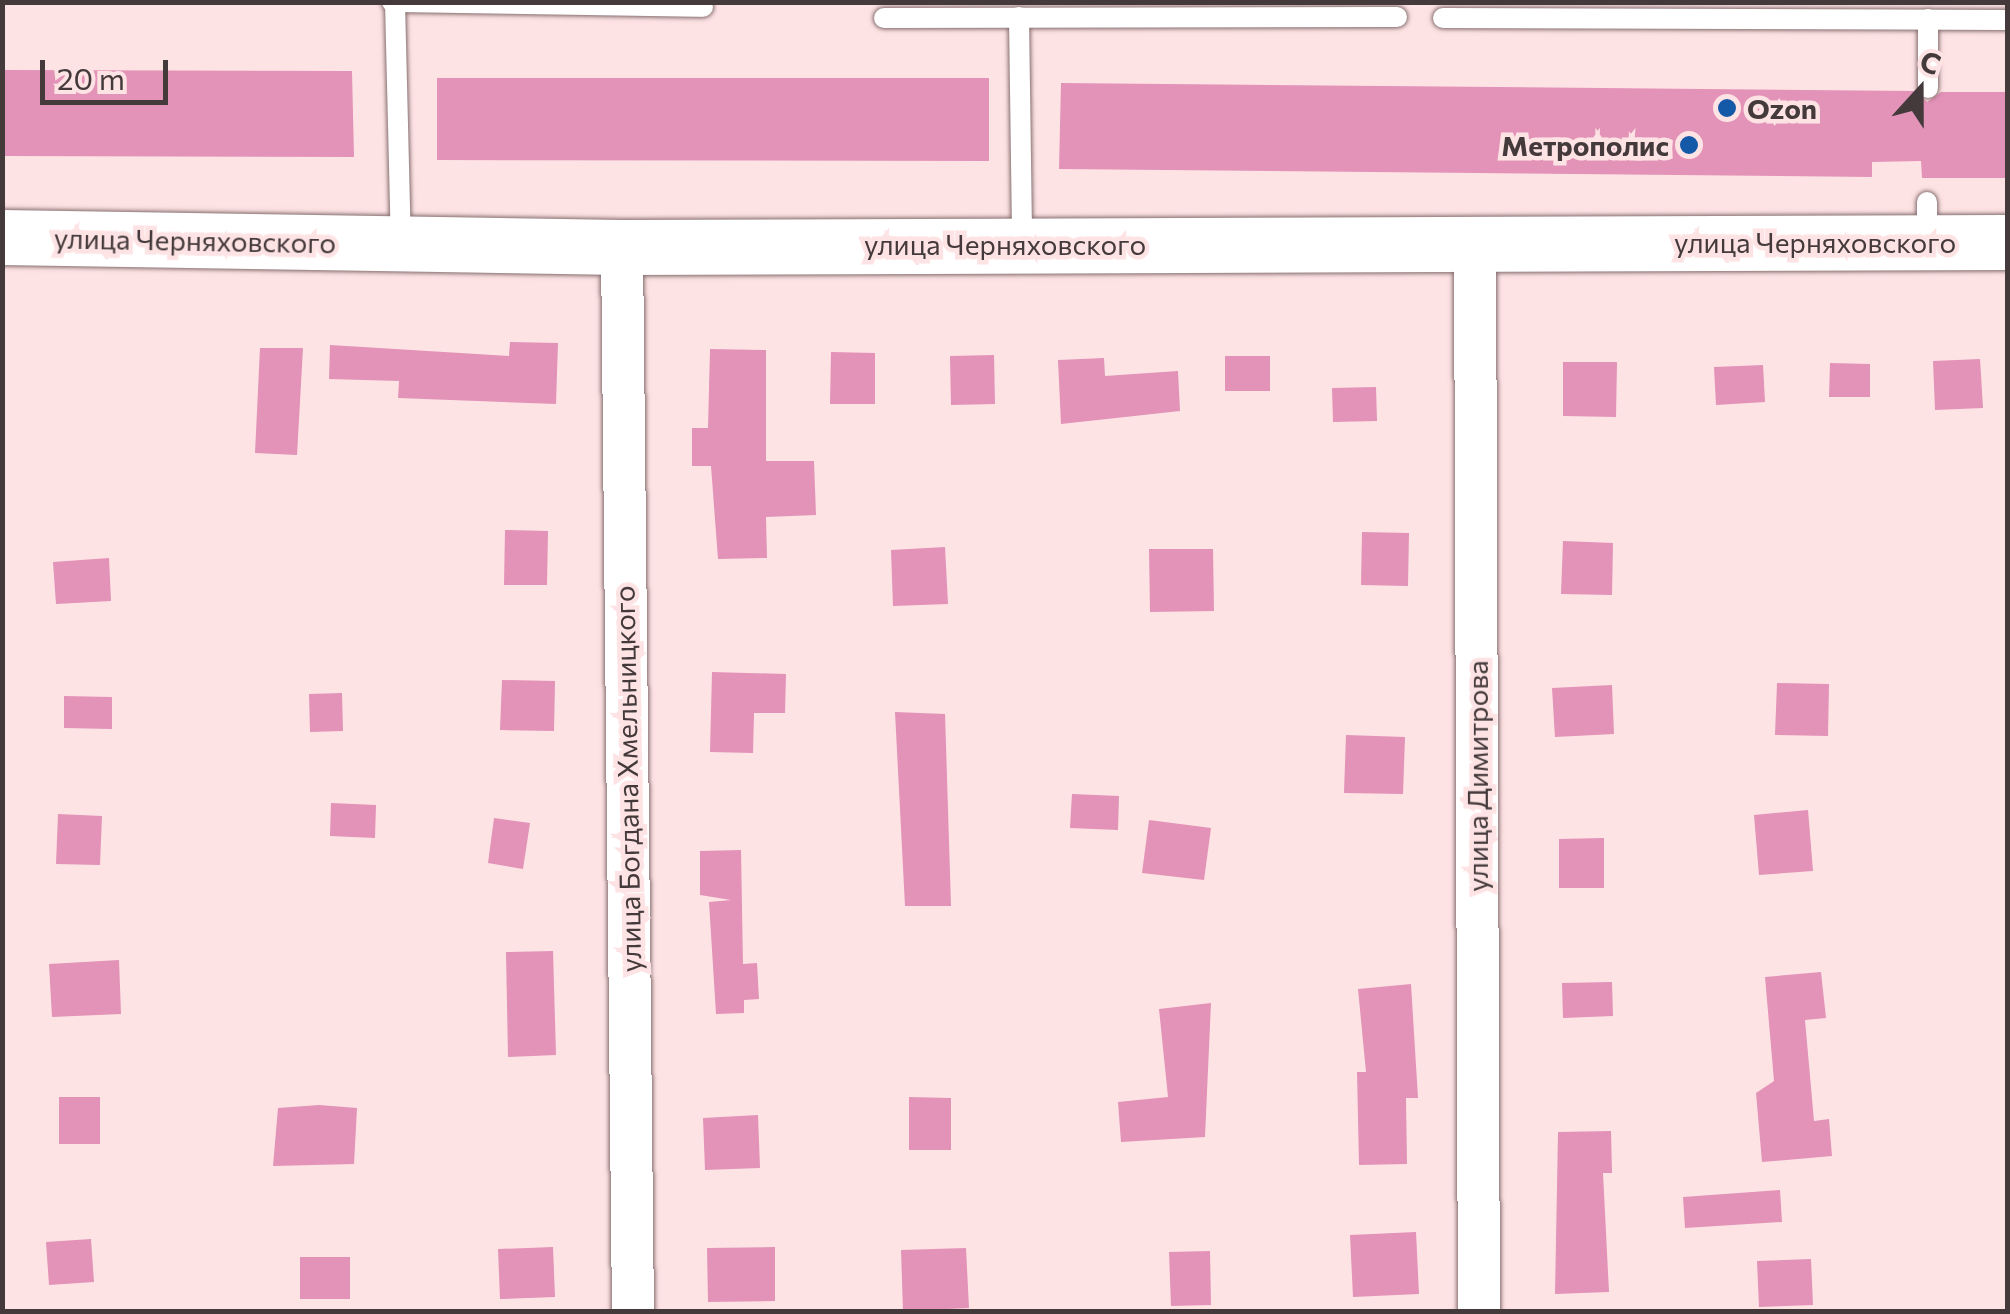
<!DOCTYPE html>
<meta charset="utf-8">
<style>
body{margin:0}
#map{position:relative;width:2010px;height:1314px;overflow:hidden;background:#fee3e4;font-family:Commissioner,sans-serif}
div>[style]{position:absolute}
[style*='--x']{left:calc(var(--x)*1px);top:calc(var(--y)*1px);width:calc(var(--w)*1px);rotate:calc(var(--a)*1deg)}
.building>*{inset:0;background:#e392b8}
.roads{filter:drop-shadow(0 0 2px #866f70) drop-shadow(0 0 2px #866f70)}
.lane>*{height:20px;margin:-10px;padding:0 10px;transform-origin:10px;border-radius:10px;background:#fff}
.street>*{height:42px;margin:-21px;padding:0 21px;transform-origin:21px;border-radius:21px;background:#fff}
.secondary>*{height:55px;margin:-27.5px;padding:0 27.5px;transform-origin:27.5px;border-radius:27.5px;background:#fff}
.dots>*{width:28px;height:28px;translate:-50% -50%;box-sizing:border-box;border:5px solid #fee3e4;border-radius:50%}
span{translate:-50% -50%;white-space:nowrap;text-align:center;line-height:1.15;-webkit-text-stroke:9px #fee3e4;paint-order:stroke}
.poi-label{font-size:28px;color:#443a3b;font-weight:700}
.left{translate:0 -50%;text-align:left}
.right{translate:-100% -50%;text-align:right}
.street-label{font-size:28px;color:#443a3b}
.frame{position:absolute;inset:0;border:5px solid #443a3b;pointer-events:none}
.north{position:absolute;left:1870px;top:40px;width:100px;height:100px;-webkit-text-stroke:8px #fee3e4;paint-order:stroke;rotate:21deg;font-size:28px;font-weight:700;line-height:40px;text-align:center;color:#443a3b}
.north::after{content:'';display:block;margin:auto;width:35px;height:45px;background:#443a3b;clip-path:polygon(50% 0,100% 100%,50% 72%,0 100%)}
.scale{position:absolute;left:40px;top:60px;width:128px;height:45px;box-sizing:border-box;border:5px solid #443a3b;border-top:0;padding-left:12px;font-size:30px;line-height:35px;white-space:nowrap;color:#443a3b;-webkit-text-stroke:8px #fee3e4;paint-order:stroke}
</style>
<div id="map">
<div class="building">
<div style="clip-path:polygon(2px 70px,352px 71px,354px 157px,2px 156px)"></div>
<div style="clip-path:polygon(437px 78px,989px 78px,989px 161px,437px 160px)"></div>
<div style="clip-path:polygon(1061px 83px,1915px 91px,1927px 102px,1941px 92px,2008px 92px,2008px 178px,1922px 178px,1921px 161px,1872px 162px,1872px 177px,1059px 169px)"></div>
<div style="clip-path:polygon(510px 342px,558px 343px,556px 404px,398px 398px,399px 381px,329px 379px,330px 345px,509px 356px)"></div>
<div style="clip-path:polygon(260px 348px,303px 348px,297px 455px,255px 453px)"></div>
<div style="clip-path:polygon(710px 349px,766px 350px,766px 461px,814px 461px,816px 515px,766px 517px,767px 558px,718px 559px,711px 466px,692px 466px,692px 428px,708px 428px)"></div>
<div style="clip-path:polygon(831px 352px,875px 353px,875px 404px,830px 404px)"></div>
<div style="clip-path:polygon(994px 355px,995px 404px,951px 405px,950px 356px)"></div>
<div style="clip-path:polygon(1225px 356px,1270px 356px,1270px 391px,1225px 391px)"></div>
<div style="clip-path:polygon(1104px 358px,1105px 376px,1178px 371px,1180px 411px,1061px 424px,1058px 360px)"></div>
<div style="clip-path:polygon(1980px 359px,1983px 408px,1935px 410px,1933px 361px)"></div>
<div style="clip-path:polygon(1563px 362px,1617px 362px,1616px 417px,1563px 416px)"></div>
<div style="clip-path:polygon(1830px 363px,1870px 364px,1870px 397px,1829px 397px)"></div>
<div style="clip-path:polygon(1763px 365px,1765px 402px,1716px 405px,1714px 367px)"></div>
<div style="clip-path:polygon(1376px 387px,1377px 421px,1333px 422px,1332px 388px)"></div>
<div style="clip-path:polygon(505px 530px,548px 531px,547px 585px,504px 585px)"></div>
<div style="clip-path:polygon(1362px 532px,1409px 533px,1408px 586px,1361px 585px)"></div>
<div style="clip-path:polygon(1563px 541px,1613px 543px,1612px 595px,1561px 594px)"></div>
<div style="clip-path:polygon(945px 547px,948px 604px,893px 606px,891px 550px)"></div>
<div style="clip-path:polygon(1149px 549px,1213px 549px,1214px 611px,1150px 612px)"></div>
<div style="clip-path:polygon(109px 558px,111px 601px,56px 604px,53px 562px)"></div>
<div style="clip-path:polygon(712px 672px,786px 674px,785px 713px,754px 713px,753px 753px,710px 752px)"></div>
<div style="clip-path:polygon(502px 680px,555px 681px,554px 731px,500px 730px)"></div>
<div style="clip-path:polygon(1777px 683px,1829px 684px,1828px 736px,1775px 735px)"></div>
<div style="clip-path:polygon(1612px 685px,1614px 734px,1555px 737px,1552px 688px)"></div>
<div style="clip-path:polygon(342px 693px,343px 731px,310px 732px,309px 694px)"></div>
<div style="clip-path:polygon(64px 696px,112px 697px,112px 729px,64px 728px)"></div>
<div style="clip-path:polygon(895px 712px,945px 714px,951px 906px,905px 906px)"></div>
<div style="clip-path:polygon(1346px 735px,1405px 737px,1403px 794px,1344px 793px)"></div>
<div style="clip-path:polygon(1072px 794px,1119px 796px,1118px 830px,1070px 828px)"></div>
<div style="clip-path:polygon(331px 803px,376px 805px,375px 838px,330px 836px)"></div>
<div style="clip-path:polygon(1808px 810px,1813px 871px,1759px 875px,1754px 815px)"></div>
<div style="clip-path:polygon(58px 814px,102px 816px,100px 865px,56px 864px)"></div>
<div style="clip-path:polygon(494px 818px,530px 823px,523px 869px,488px 863px)"></div>
<div style="clip-path:polygon(1149px 820px,1211px 828px,1204px 880px,1142px 873px)"></div>
<div style="clip-path:polygon(1604px 838px,1604px 888px,1559px 888px,1559px 839px)"></div>
<div style="clip-path:polygon(741px 850px,743px 964px,757px 963px,759px 999px,744px 1000px,744px 1013px,716px 1014px,709px 902px,731px 900px,700px 895px,700px 851px)"></div>
<div style="clip-path:polygon(553px 951px,556px 1055px,508px 1057px,506px 952px)"></div>
<div style="clip-path:polygon(119px 960px,121px 1014px,52px 1017px,49px 964px)"></div>
<div style="clip-path:polygon(1821px 972px,1826px 1018px,1805px 1020px,1814px 1121px,1829px 1119px,1832px 1156px,1762px 1162px,1756px 1093px,1774px 1081px,1765px 977px)"></div>
<div style="clip-path:polygon(1612px 982px,1613px 1016px,1563px 1018px,1562px 983px)"></div>
<div style="clip-path:polygon(1411px 984px,1418px 1098px,1406px 1098px,1407px 1164px,1359px 1165px,1357px 1072px,1366px 1072px,1358px 989px)"></div>
<div style="clip-path:polygon(1211px 1003px,1205px 1137px,1121px 1142px,1118px 1102px,1168px 1097px,1159px 1009px)"></div>
<div style="clip-path:polygon(59px 1097px,100px 1097px,100px 1144px,59px 1144px)"></div>
<div style="clip-path:polygon(909px 1097px,951px 1098px,951px 1150px,909px 1150px)"></div>
<div style="clip-path:polygon(319px 1105px,357px 1108px,354px 1164px,273px 1166px,278px 1108px)"></div>
<div style="clip-path:polygon(758px 1115px,760px 1168px,705px 1170px,703px 1118px)"></div>
<div style="clip-path:polygon(1611px 1131px,1612px 1173px,1603px 1173px,1609px 1292px,1555px 1294px,1558px 1132px)"></div>
<div style="clip-path:polygon(1780px 1190px,1782px 1222px,1685px 1228px,1683px 1197px)"></div>
<div style="clip-path:polygon(1416px 1232px,1419px 1294px,1353px 1297px,1350px 1235px)"></div>
<div style="clip-path:polygon(91px 1239px,94px 1282px,49px 1285px,46px 1242px)"></div>
<div style="clip-path:polygon(553px 1247px,555px 1297px,500px 1299px,498px 1249px)"></div>
<div style="clip-path:polygon(775px 1247px,775px 1301px,708px 1302px,707px 1248px)"></div>
<div style="clip-path:polygon(966px 1248px,969px 1308px,903px 1311px,901px 1250px)"></div>
<div style="clip-path:polygon(1210px 1251px,1211px 1305px,1171px 1306px,1169px 1252px)"></div>
<div style="clip-path:polygon(300px 1257px,350px 1257px,350px 1299px,300px 1299px)"></div>
<div style="clip-path:polygon(1811px 1259px,1813px 1305px,1759px 1307px,1757px 1261px)"></div>
</div>
<div class="roads">
<div class="lane">
<div style="--x:392;--y:2;--w:311;--a:0.9"></div>
<div style="--x:395;--y:2;--w:238;--a:88.6"></div>
<div style="--x:1019;--y:17;--w:228;--a:89.2"></div>
<div style="--x:884;--y:18;--w:513;--a:-0.11"></div>
<div style="--x:1443;--y:18;--w:565;--a:0.2"></div>
<div style="--x:1928;--y:88;--w:69;--a:-90"></div>
<div style="--x:1927;--y:202;--w:38;--a:90"></div>
</div>
<div class="street">
<div style="--x:1475;--y:241;--w:1071;--a:89.79"></div>
<div style="--x:622;--y:247;--w:1065;--a:89.41"></div>
</div>
<div class="secondary">
<div style="--x:2;--y:237;--w:620;--a:0.92"></div>
<div style="--x:622;--y:247;--w:1386;--a:-0.21"></div>
</div>
</div>
<div class="dots">
<div style="left:1727px;top:108px;background:#1458a8"></div>
<div style="left:1689px;top:145px;background:#1458a8"></div>
</div>
<div class="poi-label">
<span class="left" style="left:1747px;top:108px">Ozon</span>
<span class="right" style="left:1669px;top:145px">Метрополис</span>
</div>
<div class="street-label">
<span style="left:195px;top:240px;rotate:1deg">улица Черняховского</span>
<span style="left:1815px;top:242px">улица Черняховского</span>
<span style="left:1005px;top:244px">улица Черняховского</span>
<span style="left:1477px;top:776px;rotate:-90deg">улица Димитрова</span>
<span style="left:627px;top:779px;rotate:-91deg">улица Богдана Хмельницкого</span>
</div>
<div class="frame"></div>
<div class="north">С</div>
<div class="scale">20 m</div>
</div>
